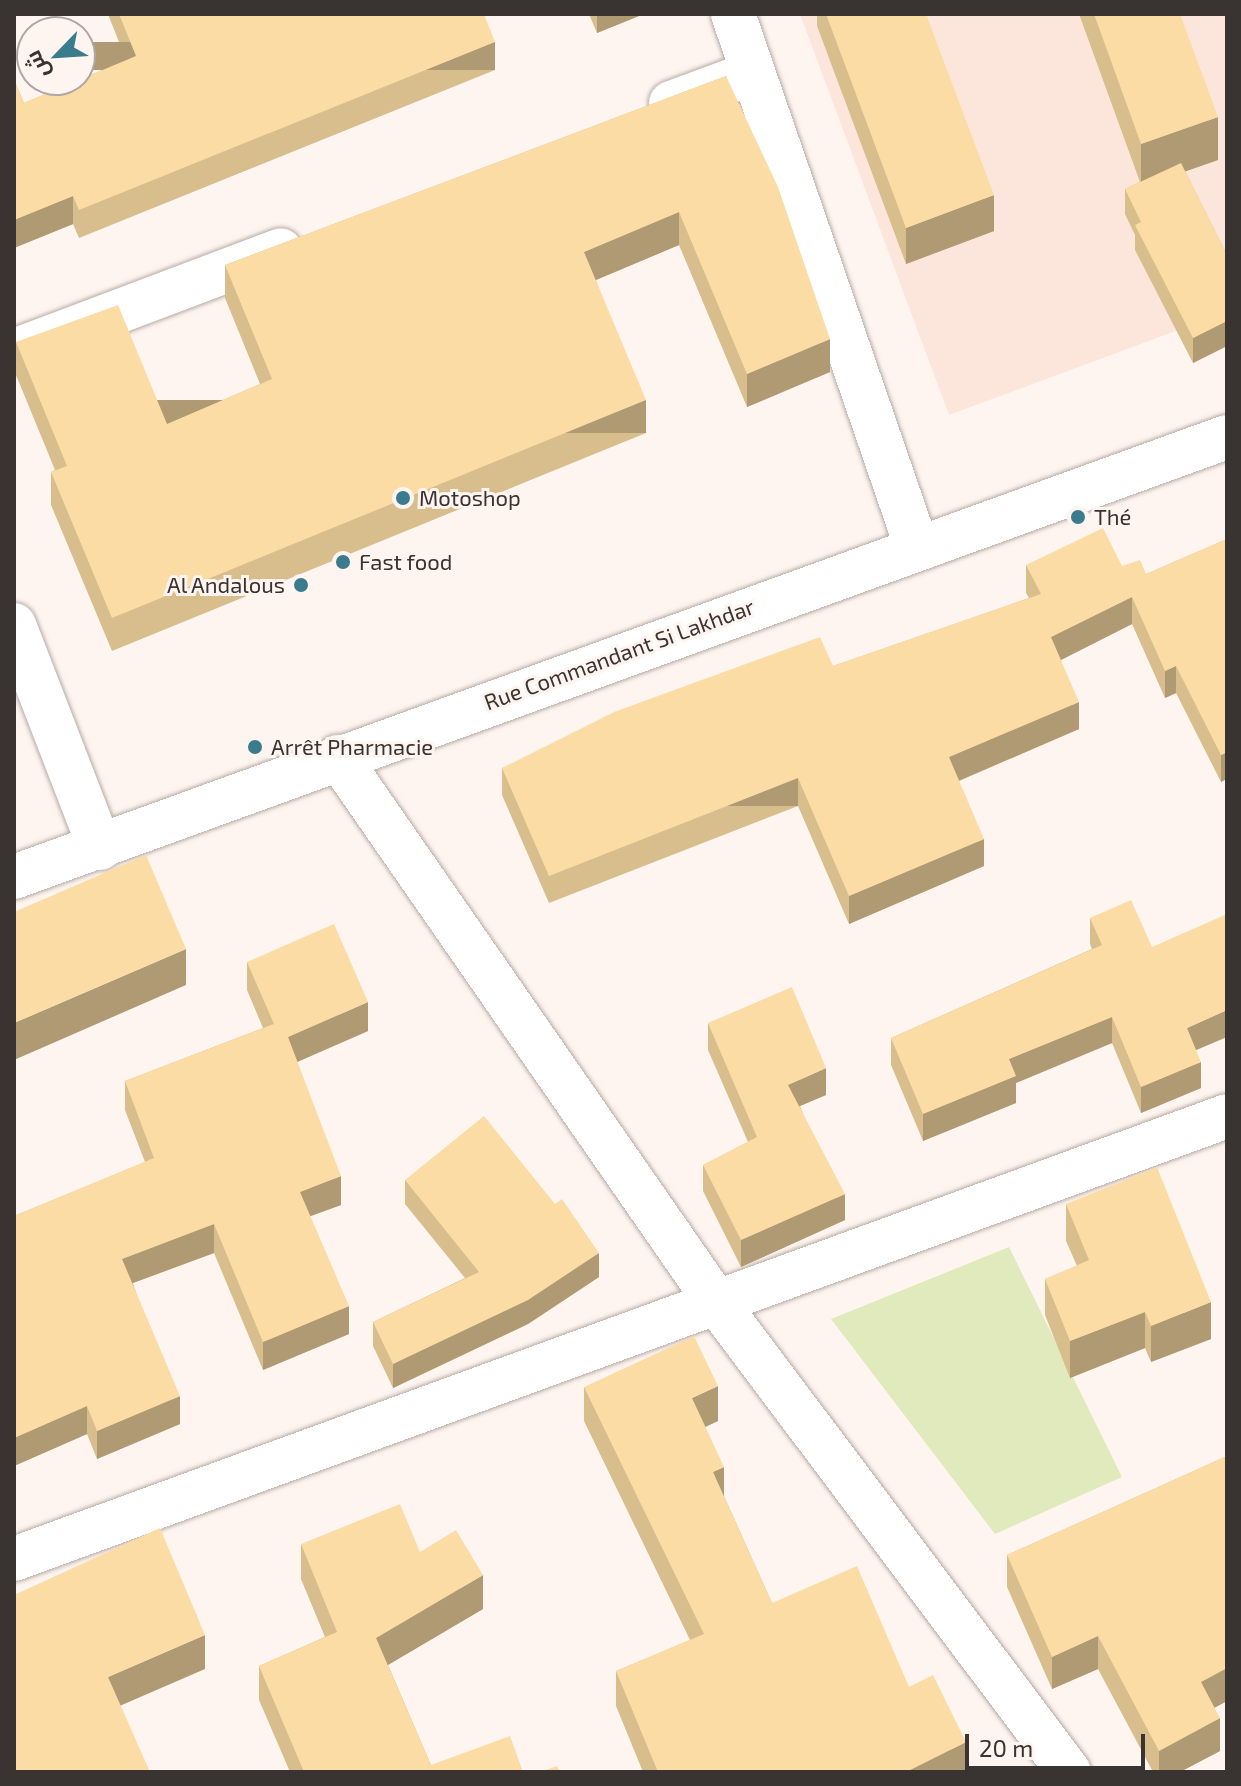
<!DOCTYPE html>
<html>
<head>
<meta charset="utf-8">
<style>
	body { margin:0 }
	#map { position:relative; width:1241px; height:1786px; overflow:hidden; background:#fef5f1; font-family:"Exo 2",Cairo,sans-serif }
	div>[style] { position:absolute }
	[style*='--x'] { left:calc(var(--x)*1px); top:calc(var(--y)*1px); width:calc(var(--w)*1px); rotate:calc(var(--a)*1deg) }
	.built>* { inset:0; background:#fce6db }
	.green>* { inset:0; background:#e1eabc }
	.roads { filter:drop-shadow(0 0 2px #b8aaa4) drop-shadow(0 0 2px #b8aaa4) }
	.minor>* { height:44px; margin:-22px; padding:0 22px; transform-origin:22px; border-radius:22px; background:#fff }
	.major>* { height:44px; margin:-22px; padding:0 22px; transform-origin:22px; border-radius:22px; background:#fff }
	.wall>* { inset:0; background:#d8bd8d }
	.shaded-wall>* { inset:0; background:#b09a73; transform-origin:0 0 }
	.building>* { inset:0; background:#fbdca4 }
	.dots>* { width:22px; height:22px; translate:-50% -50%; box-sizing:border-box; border:4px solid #fef5f1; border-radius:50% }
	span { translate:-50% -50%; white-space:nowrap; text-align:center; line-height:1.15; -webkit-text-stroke:6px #fef5f1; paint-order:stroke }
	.poi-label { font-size:22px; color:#393331 }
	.left { translate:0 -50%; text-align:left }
	.right { translate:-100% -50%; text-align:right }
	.street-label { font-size:22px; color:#393331 }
	.frame { position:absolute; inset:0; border:16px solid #393331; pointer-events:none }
	.north { position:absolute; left:16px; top:16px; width:80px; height:80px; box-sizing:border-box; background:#fef5f1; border:2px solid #afa7a4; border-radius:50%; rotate:245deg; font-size:22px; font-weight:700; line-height:32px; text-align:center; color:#393331 }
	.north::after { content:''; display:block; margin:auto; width:28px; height:36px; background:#3a7b8e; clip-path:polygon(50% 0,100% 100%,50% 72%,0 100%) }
	.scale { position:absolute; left:965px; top:1734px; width:180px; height:36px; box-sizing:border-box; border:4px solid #393331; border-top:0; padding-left:10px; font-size:24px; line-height:28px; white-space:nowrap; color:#393331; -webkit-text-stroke:6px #fef5f1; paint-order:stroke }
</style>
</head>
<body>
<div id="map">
	<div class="built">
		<div style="clip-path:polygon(800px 14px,1227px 14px,1227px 312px,949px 415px)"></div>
	</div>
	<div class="green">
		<div style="clip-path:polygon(1009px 1247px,1122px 1477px,995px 1534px,831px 1319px)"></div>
	</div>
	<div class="roads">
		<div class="minor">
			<div style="--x:733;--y:14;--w:562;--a:70.98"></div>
			<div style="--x:671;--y:103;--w:86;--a:-20.3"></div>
			<div style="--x:14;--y:351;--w:285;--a:-20.7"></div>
			<div style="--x:14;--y:625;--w:239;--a:68.9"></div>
			<div style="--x:338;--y:757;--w:668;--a:55.24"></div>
			<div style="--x:719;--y:1306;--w:583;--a:53.09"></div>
			<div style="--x:14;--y:1559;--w:1291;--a:-20.06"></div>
		</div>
		<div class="major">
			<div style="--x:14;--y:877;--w:1290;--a:-19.94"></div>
		</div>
	</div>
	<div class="wall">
		<div style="clip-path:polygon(108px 14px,484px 14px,495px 70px,79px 238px,73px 224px,14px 248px,14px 79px,24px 103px,126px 60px)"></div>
		<div style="clip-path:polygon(589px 14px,644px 14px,597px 33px)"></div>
		<div style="clip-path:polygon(817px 14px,926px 14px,994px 231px,906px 264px,817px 26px)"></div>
		<div style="clip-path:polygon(1079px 14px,1180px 14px,1218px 160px,1185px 171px,1227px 255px,1227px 346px,1193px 363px,1135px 250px,1135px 235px,1125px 214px,1125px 189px,1140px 182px)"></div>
		<div style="clip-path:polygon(726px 76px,830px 372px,747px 407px,679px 245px,596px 280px,646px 433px,112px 651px,51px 505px,51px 472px,55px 470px,16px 375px,16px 342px,167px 424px,260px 384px,225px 298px,225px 265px)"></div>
		<div style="clip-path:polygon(1227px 539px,1221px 782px,1176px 693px,1165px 698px,1132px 624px,1061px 660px,1079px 729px,959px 781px,984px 866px,849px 924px,798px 806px,549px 903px,502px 795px,502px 768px,833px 666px,1029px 598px,1026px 593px,1026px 565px,1122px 566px,1146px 574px)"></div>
		<div style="clip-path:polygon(1090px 918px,1196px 1050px,1201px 1088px,1141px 1113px,1112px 1043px,1016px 1083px,1016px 1103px,923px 1141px,891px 1065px,891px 1038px,1092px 949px,1090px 944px)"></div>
		<div style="clip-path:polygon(247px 962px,368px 1031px,297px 1062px,341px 1205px,310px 1216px,349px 1334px,263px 1370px,214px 1253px,133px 1283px,180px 1424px,97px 1459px,87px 1434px,14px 1466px,14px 1216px,145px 1162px,125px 1110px,125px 1081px,263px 1028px,247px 990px)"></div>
		<div style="clip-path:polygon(708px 1023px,826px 1095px,800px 1106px,845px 1220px,741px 1267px,703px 1191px,703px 1165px,748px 1142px,708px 1050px)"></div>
		<div style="clip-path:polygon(405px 1180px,599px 1277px,528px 1324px,393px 1388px,373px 1346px,373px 1322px,465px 1278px,405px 1204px)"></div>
		<div style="clip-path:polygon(1066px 1204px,1211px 1339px,1151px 1362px,1145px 1348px,1070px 1378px,1045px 1315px,1045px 1279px,1077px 1266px,1066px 1241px)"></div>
		<div style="clip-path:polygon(584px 1387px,718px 1421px,705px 1427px,724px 1496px,772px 1603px,909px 1687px,966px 1772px,643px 1772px,616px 1706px,616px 1671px,690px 1640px,584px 1421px)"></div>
		<div style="clip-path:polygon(1227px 1456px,1227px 1701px,1214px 1708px,1220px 1751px,1180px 1772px,1153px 1772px,1098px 1669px,1052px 1689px,1007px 1587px,1007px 1555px)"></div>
		<div style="clip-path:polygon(301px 1544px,420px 1552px,483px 1609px,388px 1665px,431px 1765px,523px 1772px,290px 1772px,259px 1700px,259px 1666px,325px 1637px,301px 1579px)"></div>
	</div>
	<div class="shaded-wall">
		<div style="clip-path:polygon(597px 14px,644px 14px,597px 33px)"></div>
		<div style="left:495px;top:42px;width:28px;height:449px;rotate:90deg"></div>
		<div style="clip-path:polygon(1218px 117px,1218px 160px,1141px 187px,1141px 144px)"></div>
		<div style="clip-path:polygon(994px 195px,994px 231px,906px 264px,906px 228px)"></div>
		<div style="clip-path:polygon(73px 196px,73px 224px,14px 248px,14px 220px)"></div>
		<div style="clip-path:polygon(679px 212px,679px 245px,584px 285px,584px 252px)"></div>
		<div style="clip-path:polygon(1227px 321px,1227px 346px,1193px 363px,1193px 338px)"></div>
		<div style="clip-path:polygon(830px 339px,830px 372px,747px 407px,747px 374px)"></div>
		<div style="left:646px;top:400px;width:33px;height:577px;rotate:90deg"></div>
		<div style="clip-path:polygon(1132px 597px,1132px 624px,1051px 665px,1051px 637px)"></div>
		<div style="clip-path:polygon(1176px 666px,1176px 693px,1165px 698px,1165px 671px)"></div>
		<div style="clip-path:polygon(1079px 702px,1079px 729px,949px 785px,949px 757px)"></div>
		<div style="clip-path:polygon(1227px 752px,1227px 779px,1221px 782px,1221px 755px)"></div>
		<div style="left:798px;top:778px;width:28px;height:268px;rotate:90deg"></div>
		<div style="clip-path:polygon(984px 839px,984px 866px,849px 924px,849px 896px)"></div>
		<div style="clip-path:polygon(186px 949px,186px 985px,14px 1060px,14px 1023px)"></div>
		<div style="clip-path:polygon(368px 1002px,368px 1031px,288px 1066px,288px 1037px)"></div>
		<div style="clip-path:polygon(1227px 1010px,1227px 1037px,1187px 1054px,1187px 1028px)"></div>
		<div style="clip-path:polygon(1112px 1017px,1112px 1043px,1016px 1083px,1016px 1103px,923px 1141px,923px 1114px,1009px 1059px)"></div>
		<div style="clip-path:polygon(1201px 1062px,1201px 1088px,1141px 1113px,1141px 1087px)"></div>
		<div style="clip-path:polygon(826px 1068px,826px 1095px,788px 1111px,788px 1085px)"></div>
		<div style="clip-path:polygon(341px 1176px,341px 1205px,300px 1220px,300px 1192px)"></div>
		<div style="clip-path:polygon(845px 1194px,845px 1220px,741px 1267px,741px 1240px)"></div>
		<div style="clip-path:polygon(214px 1224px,214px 1253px,122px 1287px,122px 1259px)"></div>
		<div style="clip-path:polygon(599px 1253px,599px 1277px,528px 1324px,393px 1388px,393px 1364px)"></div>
		<div style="clip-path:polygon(1211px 1302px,1211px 1339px,1151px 1362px,1151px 1326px)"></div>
		<div style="clip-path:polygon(349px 1306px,349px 1334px,263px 1370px,263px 1342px)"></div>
		<div style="clip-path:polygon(1145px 1312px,1145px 1348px,1070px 1378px,1070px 1341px)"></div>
		<div style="clip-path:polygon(718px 1386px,718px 1421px,692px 1433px,692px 1398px)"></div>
		<div style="clip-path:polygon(180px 1396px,180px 1424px,97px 1459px,97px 1431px)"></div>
		<div style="clip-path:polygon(87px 1406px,87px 1434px,14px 1466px,14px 1438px)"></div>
		<div style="clip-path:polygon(724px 1467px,724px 1501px,713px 1472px)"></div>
		<div style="clip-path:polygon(483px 1575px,483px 1609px,376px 1672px,376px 1638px)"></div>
		<div style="clip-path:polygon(205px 1635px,205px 1669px,108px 1711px,108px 1677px)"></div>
		<div style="clip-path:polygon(1098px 1636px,1098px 1669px,1052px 1689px,1052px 1657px)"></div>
		<div style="clip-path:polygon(1227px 1668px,1227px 1701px,1201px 1715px,1201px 1682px)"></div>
		<div style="clip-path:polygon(1220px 1718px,1220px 1751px,1180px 1772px,1159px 1772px,1159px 1751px)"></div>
		<div style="clip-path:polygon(966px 1742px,966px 1772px,906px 1772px)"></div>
	</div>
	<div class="building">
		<div style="clip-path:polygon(119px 14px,484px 14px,495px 42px,79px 210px,73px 196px,14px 220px,14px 79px,24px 103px,136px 56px)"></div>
		<div style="clip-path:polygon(826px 14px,926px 14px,994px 195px,906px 228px)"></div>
		<div style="clip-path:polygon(1094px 14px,1180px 14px,1218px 117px,1141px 144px)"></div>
		<div style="clip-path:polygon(726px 76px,778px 187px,830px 339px,747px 374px,679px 212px,584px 252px,646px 400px,112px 618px,51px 472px,67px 466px,16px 342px,118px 305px,167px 424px,272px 379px,225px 265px)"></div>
		<div style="clip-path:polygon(1181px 163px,1227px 255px,1227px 321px,1193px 338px,1135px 225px,1141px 222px,1125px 189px)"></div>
		<div style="clip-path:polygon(1103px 528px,1122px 566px,1140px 560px,1146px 574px,1227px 539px,1227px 752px,1221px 755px,1176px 666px,1165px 671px,1132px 597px,1051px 637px,1079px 702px,949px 757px,984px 839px,849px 896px,798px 778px,549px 876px,502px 768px,614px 712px,820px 637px,833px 666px,1041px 594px,1026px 565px)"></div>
		<div style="clip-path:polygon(146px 855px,186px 949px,14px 1023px,14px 912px)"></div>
		<div style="clip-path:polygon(1131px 900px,1152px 947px,1227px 914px,1227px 1010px,1187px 1028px,1201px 1062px,1141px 1087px,1112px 1017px,1009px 1059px,1016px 1076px,923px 1114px,891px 1038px,1102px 945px,1090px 918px)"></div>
		<div style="clip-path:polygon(334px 924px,368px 1002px,288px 1037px,341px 1176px,300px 1192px,349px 1306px,263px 1342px,214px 1224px,122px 1259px,180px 1396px,97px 1431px,87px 1406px,14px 1438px,14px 1216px,154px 1158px,125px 1081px,274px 1024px,247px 962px)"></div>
		<div style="clip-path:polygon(792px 987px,826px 1068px,788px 1085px,845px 1194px,741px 1240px,703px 1165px,757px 1137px,708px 1023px)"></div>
		<div style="clip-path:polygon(484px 1116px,555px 1204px,562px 1199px,599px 1253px,528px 1300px,393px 1364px,373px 1322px,479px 1272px,405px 1180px)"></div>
		<div style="clip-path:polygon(1157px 1167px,1211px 1302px,1151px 1326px,1145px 1312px,1070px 1341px,1045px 1279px,1089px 1260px,1066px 1204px)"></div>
		<div style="clip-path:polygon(694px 1336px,718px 1386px,692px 1398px,724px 1467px,713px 1472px,772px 1603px,857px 1566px,909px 1687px,933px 1675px,966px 1742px,906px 1772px,658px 1772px,616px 1671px,704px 1634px,584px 1387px)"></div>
		<div style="clip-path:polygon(1227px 1456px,1227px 1668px,1201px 1682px,1220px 1718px,1159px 1751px,1098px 1636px,1052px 1657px,1007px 1555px)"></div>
		<div style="clip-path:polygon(400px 1504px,420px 1552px,456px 1530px,483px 1575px,376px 1638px,431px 1765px,510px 1736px,523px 1772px,304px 1772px,259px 1666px,337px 1632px,301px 1544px)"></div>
		<div style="clip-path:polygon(160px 1528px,205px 1635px,108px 1677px,150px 1772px,14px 1772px,14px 1595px)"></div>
		<div style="clip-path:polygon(557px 1766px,560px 1772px,540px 1772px)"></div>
	</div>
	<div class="dots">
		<div style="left:403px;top:498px;background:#3a7b8e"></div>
		<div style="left:1078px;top:517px;background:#3a7b8e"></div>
		<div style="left:343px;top:562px;background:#3a7b8e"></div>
		<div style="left:301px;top:585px;background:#3a7b8e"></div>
		<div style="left:255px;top:747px;background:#3a7b8e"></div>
	</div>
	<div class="poi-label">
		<span class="left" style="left:419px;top:498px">Motoshop</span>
		<span class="left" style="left:1094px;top:517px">Thé</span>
		<span class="left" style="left:359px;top:562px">Fast food</span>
		<span class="right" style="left:285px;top:585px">Al Andalous</span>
		<span class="left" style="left:271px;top:747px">Arrêt Pharmacie</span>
	</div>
	<div class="street-label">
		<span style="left:619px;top:654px;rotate:-20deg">Rue Commandant Si Lakhdar</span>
	</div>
	<div class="frame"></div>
	<div class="north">ش</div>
	<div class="scale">20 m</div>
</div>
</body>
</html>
